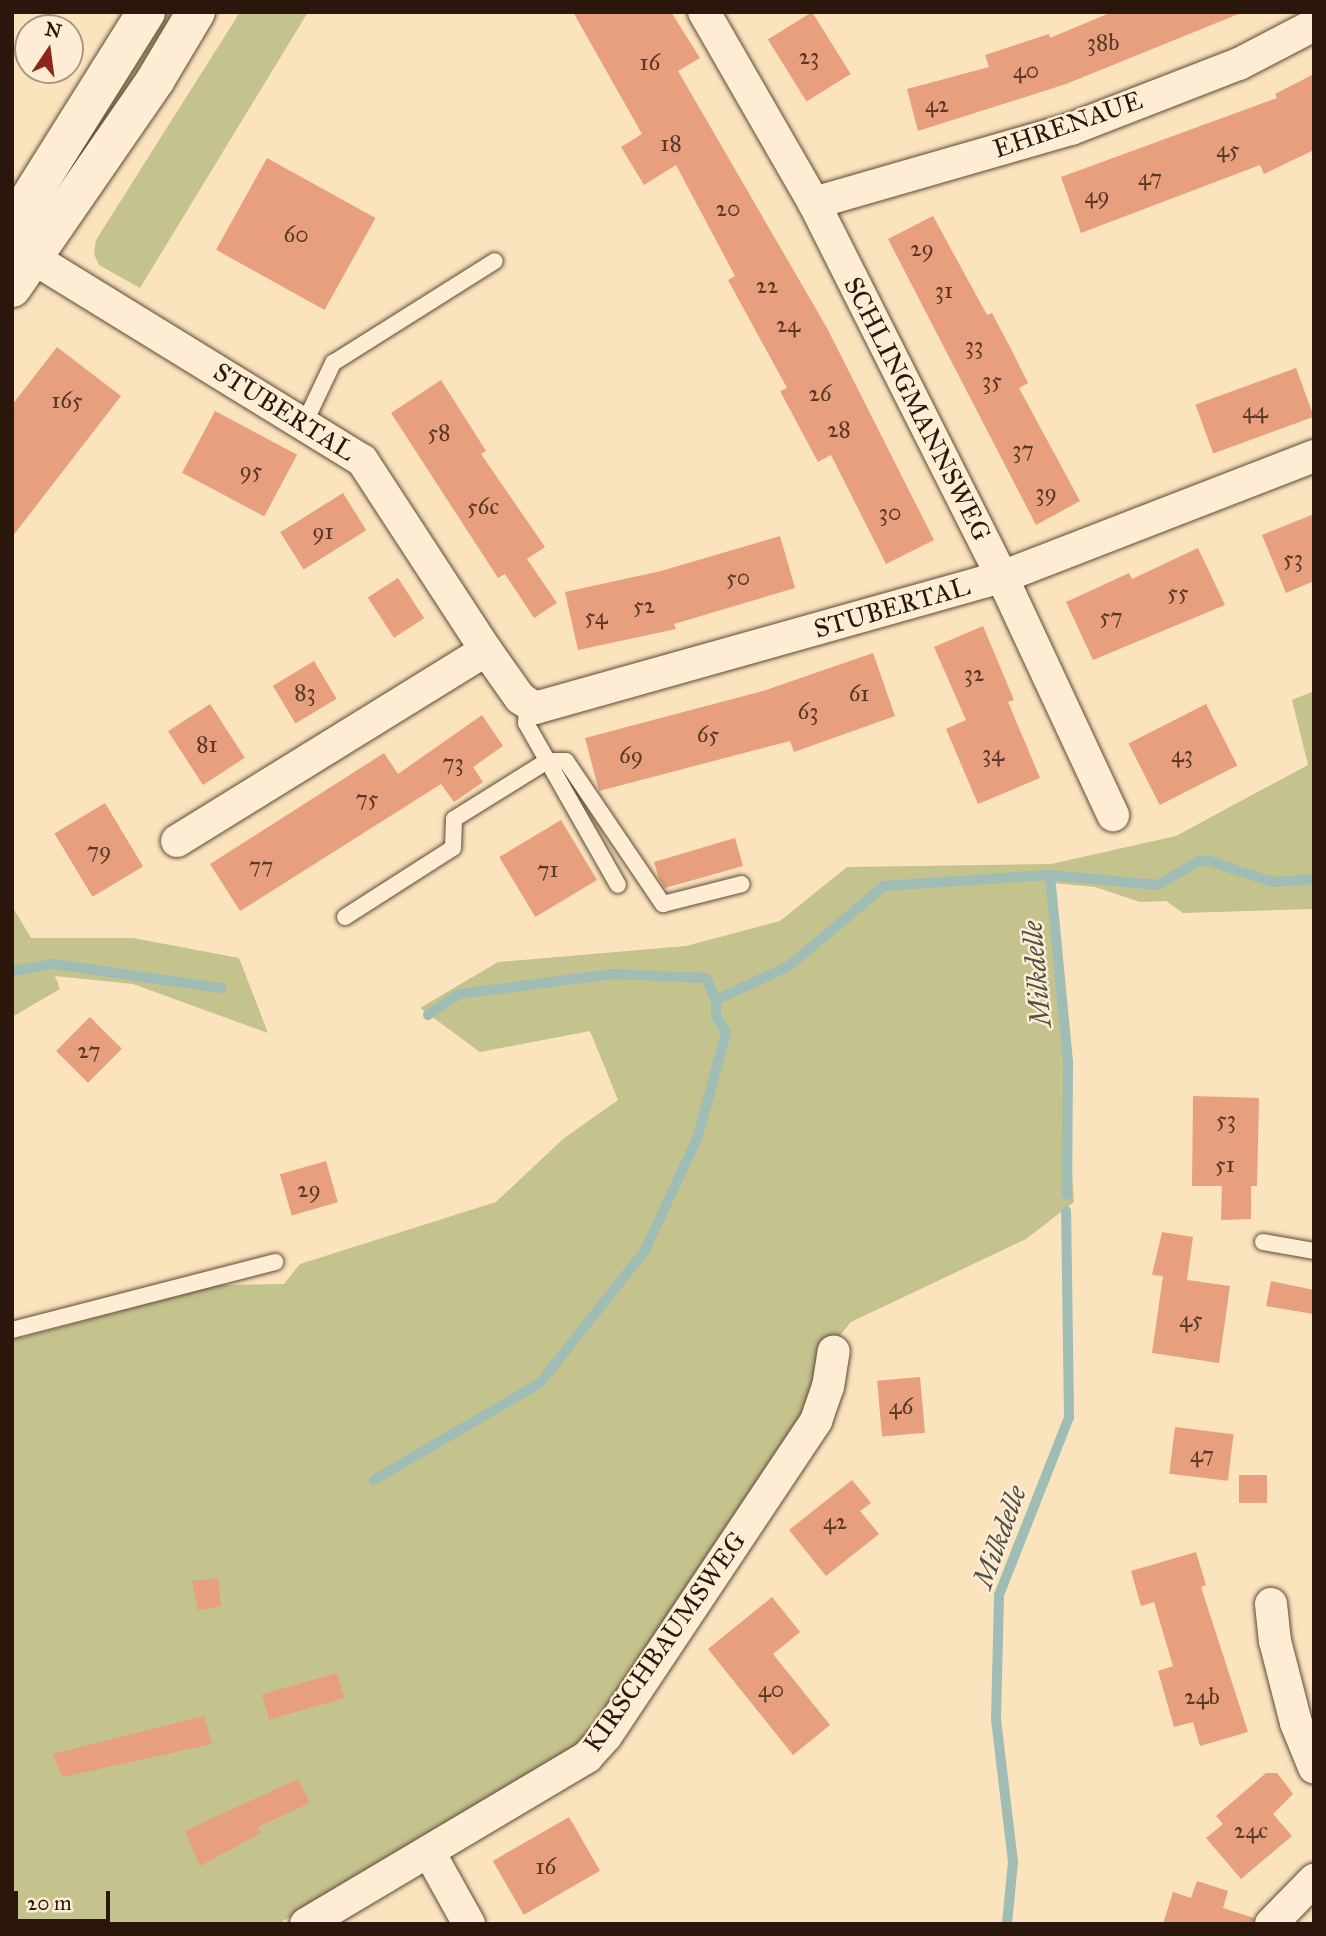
<!DOCTYPE html>
<html>
<head>
<meta charset="utf-8">
<style>
	body { margin:0 }
	#map { position:relative; width:1326px; height:1936px; overflow:hidden; background:#fbe3bd; font-family:"IM FELL Great Primer",serif }
	div>[style] { position:absolute }
	[style*='--x'] { left:calc(var(--x)*1px); top:calc(var(--y)*1px); width:calc(var(--w)*1px); rotate:calc(var(--a)*1deg) }
	.green>* { inset:0; background:#c4c28d }
	.stream>* { height:10px; margin:-5px; padding:0 5px; transform-origin:5px; border-radius:5px; background:#9fbdb5 }
	.building>* { inset:0; background:#e79f7e; transform-origin:0 0 }
	.roads { filter:drop-shadow(0 0 2px #5f4938) drop-shadow(0 0 2px #5f4938) }
	.service>* { height:16px; margin:-8px; padding:0 8px; transform-origin:8px; border-radius:8px; background:#fcedd4 }
	.minor>* { height:32px; margin:-16px; padding:0 16px; transform-origin:16px; border-radius:16px; background:#fcedd4 }
	.secondary>* { height:38px; margin:-19px; padding:0 19px; transform-origin:19px; border-radius:19px; background:#fcedd4 }
	span { translate:-50% -50%; white-space:nowrap; text-align:center; line-height:1.15; -webkit-text-stroke:5px #fcedd4; paint-order:stroke }
	.number-label { font-size:23px; color:#5a3828 }
	.number-label span { -webkit-text-stroke-width:0 }
	.street-label { font-size:26px; color:#2b160c }
	.water-label { font-size:28px; color:#545047; font-style:italic }
	.frame { position:absolute; inset:0; border:14px solid #2b160c; pointer-events:none }
	.north { position:absolute; left:14px; top:14px; width:70px; height:70px; box-sizing:border-box; background:#fcedd4; border:2px solid #a89784; border-radius:50%; rotate:13deg; font-size:19px; font-weight:700; line-height:28px; text-align:center; color:#2b160c }
	.north::after { content:''; display:block; margin:auto; width:24px; height:32px; background:#8f2418; clip-path:polygon(50% 0,100% 100%,50% 72%,0 100%) }
	.scale { position:absolute; left:14px; top:1891px; width:96px; height:32px; box-sizing:border-box; border:4px solid #2b160c; border-top:0; padding-left:9px; font-size:21px; line-height:24px; white-space:nowrap; color:#2b160c; -webkit-text-stroke:5px #fcedd4; paint-order:stroke }
</style>
</head>
<body>
<div id="map">
	<div class="green">
		<div style="clip-path:polygon(161px 12px,182px 12px,97px 140px,111px 93px)"></div>
		<div style="clip-path:polygon(240px 12px,308px 12px,140px 288px,99px 265px,94px 254px,96px 240px)"></div>
		<div style="clip-path:polygon(1314px 691px,1314px 909px,1183px 913px,1166px 901px,1140px 902px,1095px 887px,1053px 883px,1074px 1202px,1026px 1239px,851px 1322px,841px 1334px,813px 1408px,605px 1719px,574px 1755px,278px 1924px,12px 1924px,12px 1340px,218px 1285px,284px 1284px,300px 1264px,496px 1202px,563px 1139px,618px 1100px,590px 1031px,480px 1052px,420px 1008px,498px 962px,686px 946px,780px 921px,847px 867px,1051px 864px,1176px 836px,1308px 765px,1292px 700px)"></div>
		<div style="clip-path:polygon(12px 906px,31px 938px,133px 938px,239px 958px,268px 1033px,133px 984px,55px 976px,60px 989px,12px 1017px)"></div>
	</div>
	<div class="stream">
		<div style="--x:1050;--y:875;--w:189;--a:84.5"></div>
		<div style="--x:1068;--y:1063;--w:132;--a:90.4"></div>
		<div style="--x:12;--y:971;--w:43;--a:-9.5"></div>
		<div style="--x:54;--y:964;--w:169;--a:8.2"></div>
		<div style="--x:428;--y:1015;--w:37;--a:-34"></div>
		<div style="--x:459;--y:994;--w:155;--a:-7.4"></div>
		<div style="--x:613;--y:974;--w:93;--a:2.5"></div>
		<div style="--x:706;--y:978;--w:24;--a:66"></div>
		<div style="--x:716;--y:1000;--w:81;--a:-25"></div>
		<div style="--x:789;--y:966;--w:124;--a:-40.1"></div>
		<div style="--x:884;--y:886;--w:166;--a:-3.8"></div>
		<div style="--x:1050;--y:875;--w:108;--a:5.3"></div>
		<div style="--x:1158;--y:885;--w:48;--a:-30.3"></div>
		<div style="--x:1199;--y:861;--w:10;--a:0"></div>
		<div style="--x:1209;--y:861;--w:67;--a:18.2"></div>
		<div style="--x:1273;--y:882;--w:41;--a:-4.2"></div>
		<div style="--x:374;--y:1480;--w:192;--a:-30.3"></div>
		<div style="--x:540;--y:1383;--w:167;--a:-51.6"></div>
		<div style="--x:644;--y:1252;--w:125;--a:-64.9"></div>
		<div style="--x:697;--y:1139;--w:110;--a:-74.7"></div>
		<div style="--x:726;--y:1033;--w:20;--a:-120"></div>
		<div style="--x:716;--y:1016;--w:16;--a:-90"></div>
		<div style="--x:1007;--y:1924;--w:62;--a:-84.5"></div>
		<div style="--x:1013;--y:1862;--w:144;--a:-96.8"></div>
		<div style="--x:996;--y:1719;--w:124;--a:-88.6"></div>
		<div style="--x:999;--y:1595;--w:191;--a:-68.5"></div>
		<div style="--x:1069;--y:1417;--w:206;--a:-90.8"></div>
	</div>
	<div class="building">
		<div style="clip-path:polygon(573px 12px,671px 12px,700px 58px,678px 71px,827px 328px,934px 540px,886px 564px,831px 455px,818px 462px,780px 391px,787px 388px,728px 280px,735px 276px,676px 165px,644px 185px,621px 147px,642px 134px)"></div>
		<div style="left:812px;top:12px;width:73px;height:52px;rotate:58deg"></div>
		<div style="clip-path:polygon(1112px 12px,1241px 13px,1066px 84px,918px 131px,907px 89px,989px 67px,985px 55px,1049px 34px,1050px 38px)"></div>
		<div style="clip-path:polygon(1314px 74px,1314px 150px,1264px 174px,1260px 165px,1081px 233px,1061px 177px,1277px 98px,1275px 94px)"></div>
		<div style="left:267px;top:158px;width:124px;height:105px;rotate:29deg"></div>
		<div style="clip-path:polygon(933px 216px,987px 315px,992px 313px,1011px 349px,1028px 383px,1019px 388px,1080px 501px,1036px 525px,888px 239px)"></div>
		<div style="clip-path:polygon(57px 347px,121px 396px,12px 537px,12px 405px)"></div>
		<div style="left:1296px;top:368px;width:52px;height:107px;rotate:70deg"></div>
		<div style="clip-path:polygon(441px 380px,486px 451px,481px 454px,545px 547px,527px 559px,557px 603px,534px 618px,505px 574px,498px 578px,391px 413px)"></div>
		<div style="left:215px;top:411px;width:93px;height:70px;rotate:28deg"></div>
		<div style="left:343px;top:493px;width:44px;height:74px;rotate:58deg"></div>
		<div style="clip-path:polygon(1314px 514px,1314px 581px,1286px 593px,1262px 535px)"></div>
		<div style="clip-path:polygon(780px 536px,795px 588px,674px 624px,676px 629px,578px 650px,565px 592px,661px 571px)"></div>
		<div style="clip-path:polygon(1198px 548px,1225px 605px,1093px 660px,1066px 602px,1129px 573px,1132px 579px)"></div>
		<div style="left:398px;top:578px;width:48px;height:36px;rotate:57deg"></div>
		<div style="clip-path:polygon(983px 626px,1014px 700px,1008px 702px,1040px 778px,978px 804px,946px 729px,966px 720px,934px 647px)"></div>
		<div style="clip-path:polygon(873px 653px,895px 716px,794px 752px,790px 741px,599px 791px,585px 738px,763px 691px)"></div>
		<div style="left:314px;top:661px;width:44px;height:48px;rotate:59deg"></div>
		<div style="left:210px;top:704px;width:64px;height:50px;rotate:57deg"></div>
		<div style="left:1206px;top:704px;width:69px;height:87px;rotate:63deg"></div>
		<div style="clip-path:polygon(482px 715px,503px 746px,473px 767px,483px 782px,454px 802px,441px 784px,240px 911px,210px 864px,384px 753px,398px 774px)"></div>
		<div style="left:105px;top:803px;width:74px;height:59px;rotate:59deg"></div>
		<div style="left:561px;top:820px;width:70px;height:72px;rotate:59deg"></div>
		<div style="clip-path:polygon(735px 838px,743px 866px,665px 888px,659px 879px,654px 862px)"></div>
		<div style="left:90px;top:1017px;width:45px;height:48px;rotate:45deg"></div>
		<div style="clip-path:polygon(1193px 1096px,1259px 1098px,1257px 1186px,1251px 1186px,1251px 1219px,1221px 1220px,1222px 1186px,1192px 1186px)"></div>
		<div style="left:326px;top:1161px;width:43px;height:48px;rotate:74deg"></div>
		<div style="clip-path:polygon(1162px 1232px,1193px 1237px,1187px 1280px,1230px 1286px,1219px 1363px,1152px 1353px,1163px 1276px,1152px 1275px)"></div>
		<div style="clip-path:polygon(1271px 1281px,1314px 1290px,1314px 1314px,1266px 1306px)"></div>
		<div style="left:920px;top:1377px;width:56px;height:43px;rotate:85deg"></div>
		<div style="left:1175px;top:1427px;width:59px;height:47px;rotate:7deg"></div>
		<div style="left:1239px;top:1475px;width:28px;height:28px"></div>
		<div style="clip-path:polygon(852px 1480px,871px 1503px,860px 1511px,879px 1534px,826px 1576px,789px 1530px)"></div>
		<div style="clip-path:polygon(1196px 1552px,1206px 1585px,1201px 1587px,1248px 1732px,1200px 1746px,1193px 1722px,1174px 1727px,1158px 1671px,1173px 1666px,1154px 1602px,1141px 1606px,1131px 1571px)"></div>
		<div style="clip-path:polygon(218px 1578px,221px 1606px,198px 1610px,192px 1581px)"></div>
		<div style="clip-path:polygon(772px 1597px,800px 1632px,773px 1654px,830px 1725px,793px 1755px,708px 1649px)"></div>
		<div style="left:337px;top:1673px;width:26px;height:78px;rotate:74deg"></div>
		<div style="clip-path:polygon(204px 1716px,212px 1744px,62px 1777px,53px 1754px)"></div>
		<div style="clip-path:polygon(1266px 1773px,1277px 1773px,1293px 1794px,1273px 1814px,1292px 1836px,1241px 1879px,1206px 1838px,1223px 1824px,1216px 1816px)"></div>
		<div style="clip-path:polygon(298px 1779px,310px 1803px,258px 1827px,261px 1833px,200px 1866px,185px 1831px)"></div>
		<div style="left:569px;top:1817px;width:62px;height:88px;rotate:60deg"></div>
		<div style="clip-path:polygon(1197px 1881px,1228px 1891px,1223px 1908px,1254px 1918px,1253px 1924px,1163px 1924px,1173px 1892px,1191px 1898px)"></div>
	</div>
	<div class="roads">
		<div class="service">
			<div style="--x:304;--y:424;--w:68;--a:-64.6"></div>
			<div style="--x:333;--y:363;--w:191;--a:-32.2"></div>
			<div style="--x:528;--y:703;--w:20;--a:96"></div>
			<div style="--x:526;--y:723;--w:186;--a:60.4"></div>
			<div style="--x:345;--y:917;--w:128;--a:-32.6"></div>
			<div style="--x:453;--y:848;--w:29;--a:-88"></div>
			<div style="--x:454;--y:819;--w:110;--a:-31.9"></div>
			<div style="--x:547;--y:761;--w:19;--a:0"></div>
			<div style="--x:566;--y:761;--w:173;--a:55.9"></div>
			<div style="--x:663;--y:904;--w:81;--a:-14.2"></div>
			<div style="--x:1263;--y:1242;--w:52;--a:10"></div>
			<div style="--x:12;--y:1330;--w:272;--a:-14.5"></div>
		</div>
		<div class="minor">
			<div style="--x:704;--y:12;--w:220;--a:60.1"></div>
			<div style="--x:814;--y:203;--w:419;--a:63.3"></div>
			<div style="--x:1002;--y:577;--w:263;--a:65"></div>
			<div style="--x:814;--y:203;--w:267;--a:-16.1"></div>
			<div style="--x:1071;--y:129;--w:180;--a:-21.2"></div>
			<div style="--x:1239;--y:64;--w:85;--a:-27.5"></div>
			<div style="--x:12;--y:245;--w:411;--a:31.6"></div>
			<div style="--x:362;--y:460;--w:227;--a:56.9"></div>
			<div style="--x:486;--y:650;--w:59;--a:54.7"></div>
			<div style="--x:520;--y:698;--w:18;--a:34"></div>
			<div style="--x:535;--y:708;--w:485;--a:-15.7"></div>
			<div style="--x:1002;--y:577;--w:335;--a:-21.2"></div>
			<div style="--x:177;--y:841;--w:363;--a:-31.7"></div>
			<div style="--x:1271;--y:1604;--w:37;--a:84"></div>
			<div style="--x:1275;--y:1641;--w:85;--a:75.6"></div>
			<div style="--x:1296;--y:1723;--w:48;--a:67.8"></div>
			<div style="--x:429;--y:1852;--w:82;--a:60.9"></div>
			<div style="--x:306;--y:1924;--w:327;--a:-30.7"></div>
			<div style="--x:587;--y:1757;--w:28;--a:-48"></div>
			<div style="--x:606;--y:1736;--w:379;--a:-56.3"></div>
			<div style="--x:816;--y:1421;--w:36;--a:-71"></div>
			<div style="--x:828;--y:1387;--w:36;--a:-81"></div>
			<div style="--x:1271;--y:1924;--w:62;--a:-45.7"></div>
		</div>
		<div class="secondary">
			<div style="--x:12;--y:226;--w:252;--a:-57.9"></div>
			<div style="--x:12;--y:288;--w:254;--a:-55.4"></div>
			<div style="--x:156;--y:79;--w:78;--a:-59.2"></div>
		</div>
	</div>
	<div class="number-label">
		<span style="left:1103px;top:42px">38b</span>
		<span style="left:809px;top:56px">23</span>
		<span style="left:650px;top:62px">16</span>
		<span style="left:1026px;top:70px">40</span>
		<span style="left:937px;top:104px">42</span>
		<span style="left:671px;top:143px">18</span>
		<span style="left:1228px;top:149px">45</span>
		<span style="left:1150px;top:177px">47</span>
		<span style="left:1097px;top:195px">49</span>
		<span style="left:728px;top:208px">20</span>
		<span style="left:296px;top:234px">60</span>
		<span style="left:922px;top:248px">29</span>
		<span style="left:767px;top:285px">22</span>
		<span style="left:944px;top:290px">31</span>
		<span style="left:788px;top:324px">24</span>
		<span style="left:974px;top:345px">33</span>
		<span style="left:992px;top:380px">35</span>
		<span style="left:820px;top:393px">26</span>
		<span style="left:67px;top:400px">165</span>
		<span style="left:1255px;top:410px">44</span>
		<span style="left:839px;top:429px">28</span>
		<span style="left:439px;top:432px">58</span>
		<span style="left:1023px;top:449px">37</span>
		<span style="left:251px;top:470px">95</span>
		<span style="left:1046px;top:492px">39</span>
		<span style="left:483px;top:506px">56c</span>
		<span style="left:890px;top:512px">30</span>
		<span style="left:323px;top:531px">91</span>
		<span style="left:1293px;top:558px">53</span>
		<span style="left:738px;top:577px">50</span>
		<span style="left:1178px;top:592px">55</span>
		<span style="left:644px;top:605px">52</span>
		<span style="left:596px;top:616px">54</span>
		<span style="left:1111px;top:616px">57</span>
		<span style="left:974px;top:673px">32</span>
		<span style="left:305px;top:692px">83</span>
		<span style="left:859px;top:693px">61</span>
		<span style="left:808px;top:711px">63</span>
		<span style="left:708px;top:734px">65</span>
		<span style="left:207px;top:744px">81</span>
		<span style="left:993px;top:753px">34</span>
		<span style="left:1182px;top:754px">43</span>
		<span style="left:631px;top:755px">69</span>
		<span style="left:453px;top:762px">73</span>
		<span style="left:367px;top:798px">75</span>
		<span style="left:99px;top:850px">79</span>
		<span style="left:261px;top:865px">77</span>
		<span style="left:548px;top:869px">71</span>
		<span style="left:89px;top:1050px">27</span>
		<span style="left:1226px;top:1119px">53</span>
		<span style="left:1225px;top:1164px">51</span>
		<span style="left:309px;top:1189px">29</span>
		<span style="left:1191px;top:1319px">45</span>
		<span style="left:901px;top:1406px">46</span>
		<span style="left:1202px;top:1454px">47</span>
		<span style="left:835px;top:1521px">42</span>
		<span style="left:771px;top:1689px">40</span>
		<span style="left:1202px;top:1696px">24b</span>
		<span style="left:1251px;top:1830px">24c</span>
		<span style="left:546px;top:1866px">16</span>
	</div>
	<div class="street-label">
		<span style="left:1068px;top:125px;rotate:-19deg">EHRENAUE</span>
		<span style="left:917px;top:409px;rotate:63deg">SCHLINGMANNSWEG</span>
		<span style="left:284px;top:412px;rotate:32deg">STUBERTAL</span>
		<span style="left:892px;top:608px;rotate:-16deg">STUBERTAL</span>
		<span style="left:665px;top:1642px;rotate:-55deg">KIRSCHBAUMSWEG</span>
	</div>
	<div class="water-label">
		<span style="left:1037px;top:974px;rotate:-95deg">Milkdelle</span>
		<span style="left:1000px;top:1537px;rotate:-70deg">Milkdelle</span>
	</div>
	<div class="frame"></div>
	<div class="north">N</div>
	<div class="scale">20 m</div>
</div>
</body>
</html>
